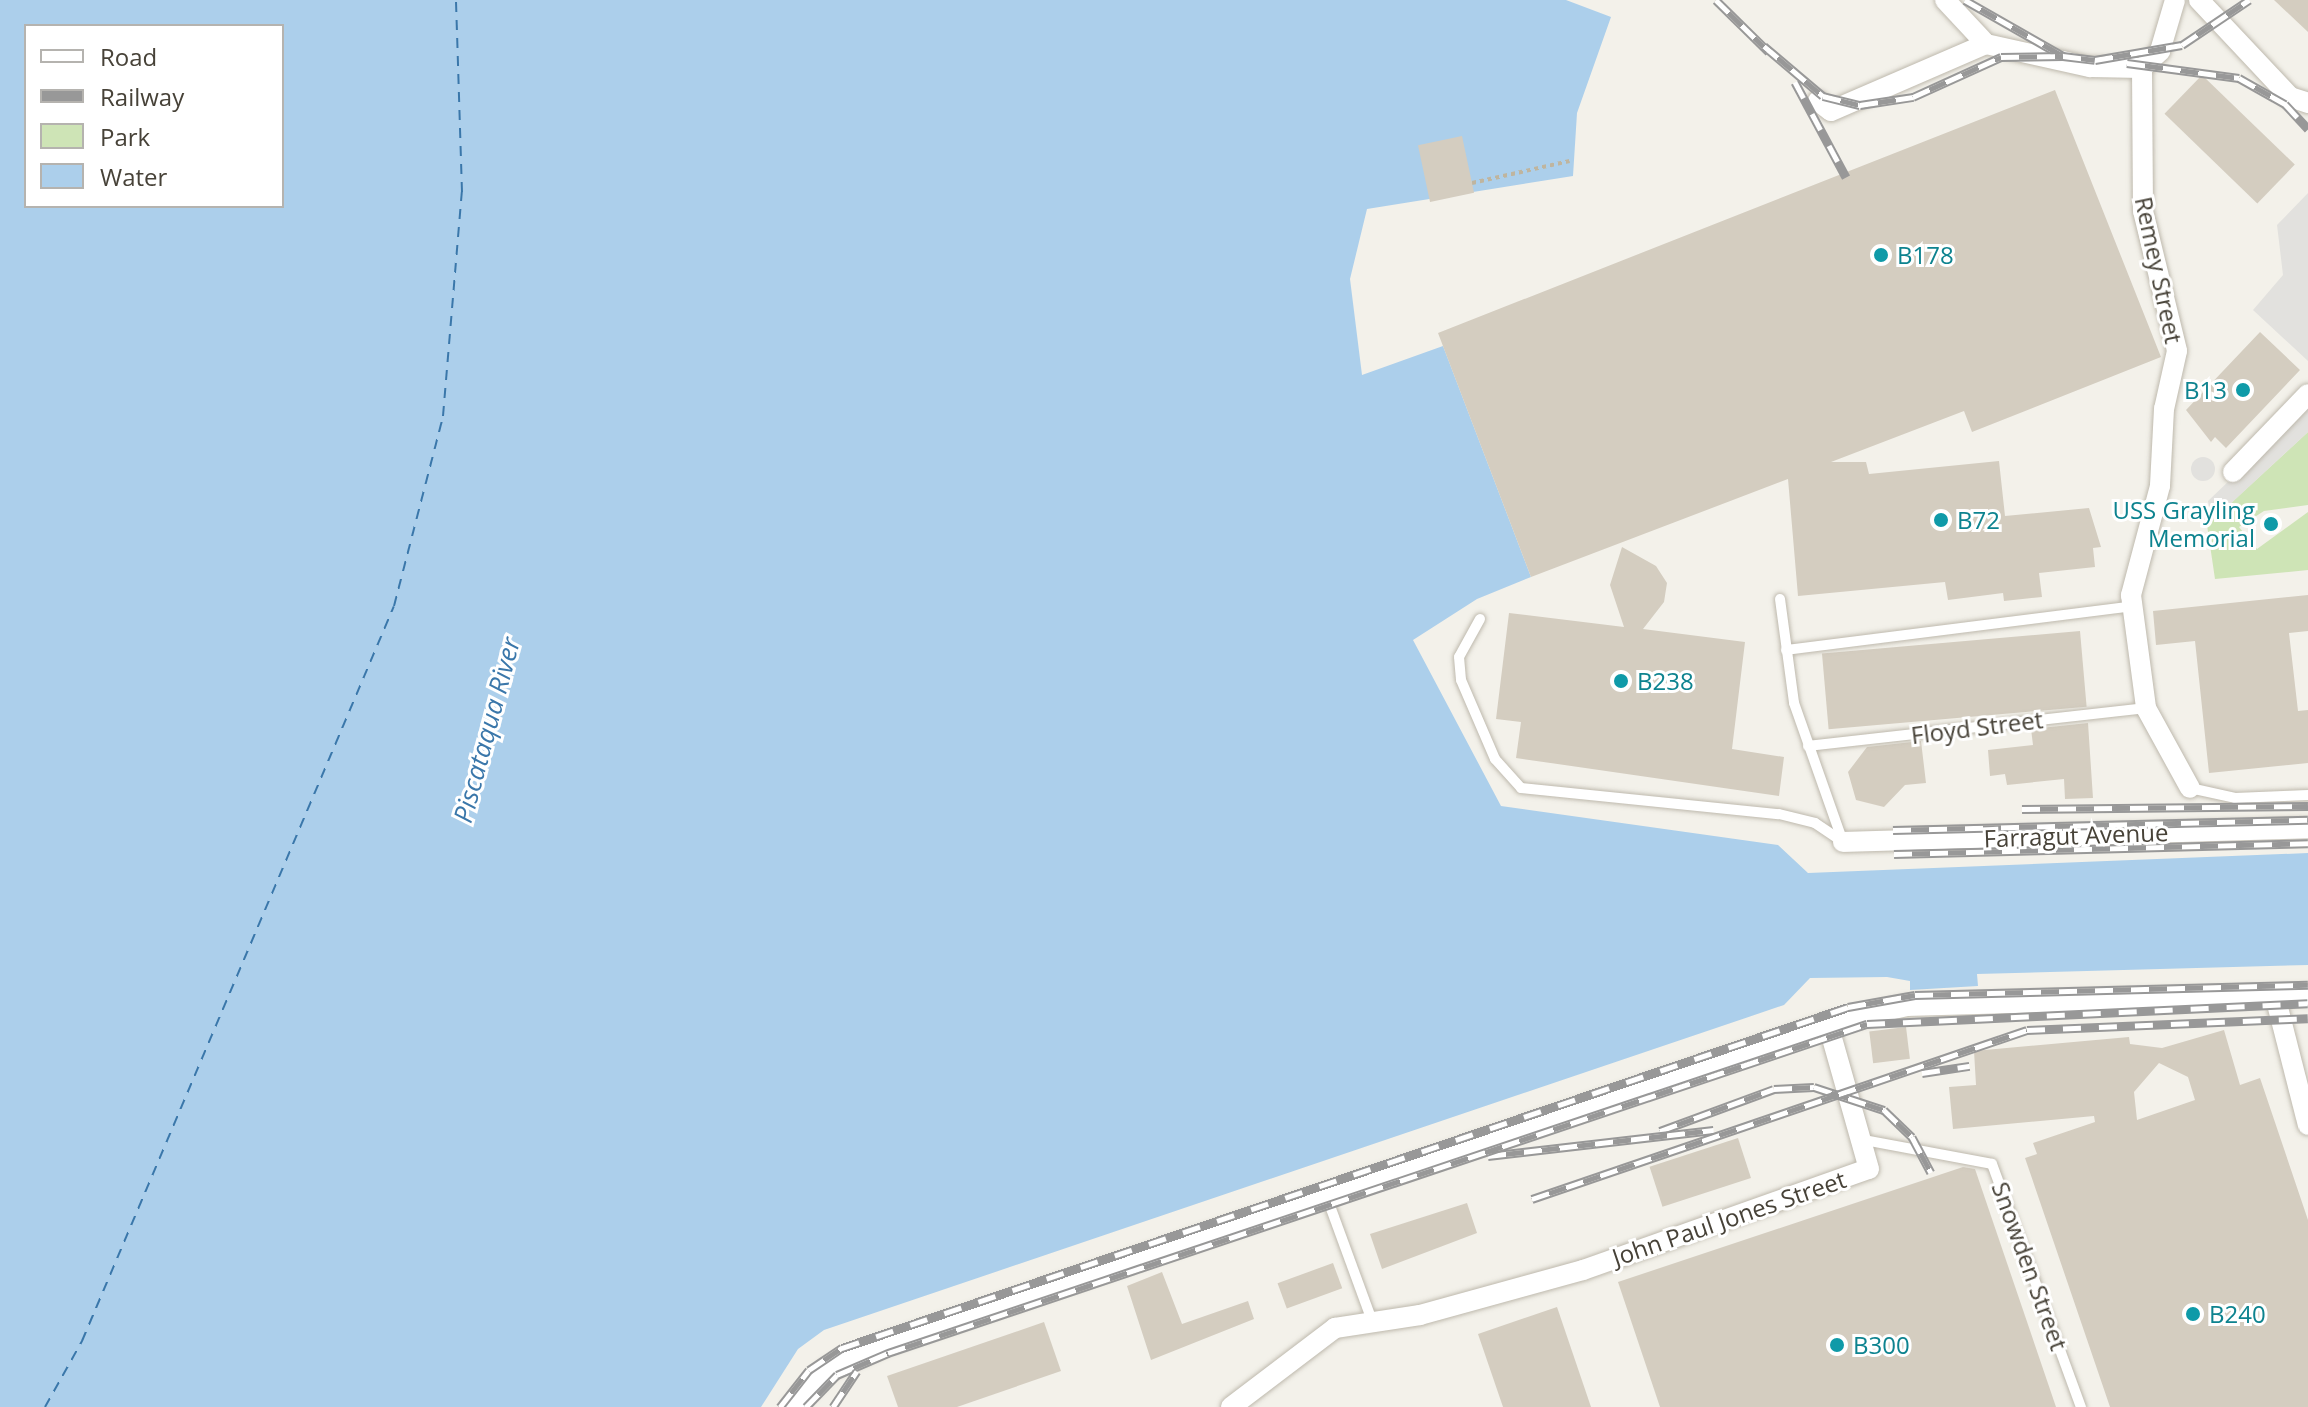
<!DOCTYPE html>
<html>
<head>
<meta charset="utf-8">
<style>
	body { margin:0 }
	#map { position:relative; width:2308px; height:1407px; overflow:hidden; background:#f3f1ea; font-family:"Open Sans",sans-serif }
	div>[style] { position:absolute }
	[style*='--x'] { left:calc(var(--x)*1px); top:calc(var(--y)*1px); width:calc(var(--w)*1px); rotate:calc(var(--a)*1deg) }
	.green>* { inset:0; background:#cee4b6 }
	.parking>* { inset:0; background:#e2e1de }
	.round { border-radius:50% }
	.water>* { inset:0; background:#accfeb }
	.ferry>* { height:2px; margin-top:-1px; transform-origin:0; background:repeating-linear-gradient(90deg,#3a77aa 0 10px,transparent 0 18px) }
	.building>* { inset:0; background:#d4cdc0; transform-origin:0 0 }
	.path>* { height:4px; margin-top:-2px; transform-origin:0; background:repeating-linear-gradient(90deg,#bfb59f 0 4px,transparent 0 8px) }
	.roads { filter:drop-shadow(0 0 2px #beb9ad) drop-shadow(0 0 2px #beb9ad) }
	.service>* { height:10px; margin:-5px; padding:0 5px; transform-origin:5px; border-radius:5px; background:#fff }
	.minor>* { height:20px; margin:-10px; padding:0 10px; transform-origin:10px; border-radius:10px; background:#fff }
	.rail>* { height:9px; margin-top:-4.5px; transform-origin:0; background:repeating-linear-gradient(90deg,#fff 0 18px,#989898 0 36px); box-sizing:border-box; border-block:2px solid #989898 }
	.dots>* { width:22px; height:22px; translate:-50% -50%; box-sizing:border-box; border:4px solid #fff; border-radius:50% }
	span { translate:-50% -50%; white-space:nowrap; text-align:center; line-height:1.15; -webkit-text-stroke:6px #fff; paint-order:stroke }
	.culture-label { font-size:24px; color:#0d838f }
	.left { translate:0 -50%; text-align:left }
	.right { translate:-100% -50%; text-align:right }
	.street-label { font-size:24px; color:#474238 }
	.water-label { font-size:26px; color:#3a77aa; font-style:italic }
	.legend { position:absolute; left:24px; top:24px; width:260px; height:184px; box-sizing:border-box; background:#fff; border:2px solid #b5b3af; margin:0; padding:10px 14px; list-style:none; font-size:24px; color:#474238 }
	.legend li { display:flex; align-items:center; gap:16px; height:40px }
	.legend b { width:40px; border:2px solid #b5b3af }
</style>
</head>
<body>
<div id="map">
	<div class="green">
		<div style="clip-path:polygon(2308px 432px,2308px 505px,2264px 511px,2239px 527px,2257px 549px,2308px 512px,2308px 570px,2215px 579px,2207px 525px)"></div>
	</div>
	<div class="parking">
		<div style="clip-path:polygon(2308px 193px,2308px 361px,2253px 310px,2283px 275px,2277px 225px)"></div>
		<div style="clip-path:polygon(2308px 405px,2308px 432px,2212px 521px,2208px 501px)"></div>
		<div class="round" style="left:2191px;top:457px;width:24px;height:24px"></div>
	</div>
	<div class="water">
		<div style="clip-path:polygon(evenodd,0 0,1566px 0,1611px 17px,1577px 113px,1573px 176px,1367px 209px,1350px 279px,1362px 375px,1443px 346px,1531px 577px,1477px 599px,1413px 640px,1501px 806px,1778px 845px,1808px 873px,2308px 853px,2308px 965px,1977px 974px,1978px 986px,1910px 990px,1910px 981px,1887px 977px,1810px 978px,1784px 1005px,824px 1330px,798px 1349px,761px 1407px,0 1407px,0 0,26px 26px,282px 26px,282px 206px,26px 206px,26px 26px)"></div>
	</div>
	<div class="ferry">
		<div style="--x:45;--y:1407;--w:76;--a:-60.7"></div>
		<div style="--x:82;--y:1341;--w:798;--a:-67"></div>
		<div style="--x:394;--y:606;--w:196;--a:-75.5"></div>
		<div style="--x:443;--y:416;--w:225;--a:-85.2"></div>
		<div style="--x:462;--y:192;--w:192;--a:-91.8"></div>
	</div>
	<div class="building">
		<div style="clip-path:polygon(2274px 0,2308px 0,2308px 32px)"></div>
		<div style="left:2202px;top:75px;width:129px;height:54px;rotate:44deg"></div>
		<div style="clip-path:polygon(2055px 90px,2161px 357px,1972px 432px,1964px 411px,1831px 462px,1866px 462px,1869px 474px,1999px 461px,2005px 516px,2089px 508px,2101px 547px,2093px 548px,2095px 567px,2039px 573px,2042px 597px,2004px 601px,2003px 593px,1948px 600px,1945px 582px,1798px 596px,1788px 479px,1531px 577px,1438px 333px)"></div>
		<div style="left:1462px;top:136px;width:58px;height:45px;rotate:78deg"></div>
		<div style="clip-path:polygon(2260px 332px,2300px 370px,2226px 448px,2215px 437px,2211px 442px,2186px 410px)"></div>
		<div style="clip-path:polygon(1622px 547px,1656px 566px,1667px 583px,1664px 602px,1643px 629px,1745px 642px,1732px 749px,1784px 757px,1779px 796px,1516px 758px,1521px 722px,1496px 719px,1509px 613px,1624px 627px,1610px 585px)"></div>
		<div style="clip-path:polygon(2308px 595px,2308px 631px,2289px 633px,2298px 711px,2308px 710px,2308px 763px,2209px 773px,2195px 641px,2156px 645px,2153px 611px)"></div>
		<div style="left:2080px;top:631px;width:76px;height:259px;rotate:85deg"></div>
		<div style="clip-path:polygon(2088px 723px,2093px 798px,2065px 799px,2064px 779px,2007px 785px,2005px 774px,1990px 776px,1988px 750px,2033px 745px,2031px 729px)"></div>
		<div style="clip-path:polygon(1921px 741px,1926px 783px,1905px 785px,1884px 807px,1856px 800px,1848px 772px,1867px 747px)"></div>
		<div style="left:1906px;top:1027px;width:32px;height:37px;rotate:83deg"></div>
		<div style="clip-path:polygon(evenodd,2224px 1030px,2240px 1085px,2260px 1078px,2308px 1220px,2308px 1407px,2110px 1407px,2025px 1158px,2037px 1154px,2033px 1143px,2095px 1122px,2094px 1116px,1953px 1129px,1949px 1087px,1976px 1085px,1974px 1051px,2129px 1037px,2130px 1044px,2162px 1048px,2224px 1030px,2159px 1063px,2188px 1077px,2195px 1100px,2137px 1120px,2134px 1092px,2159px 1063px)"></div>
		<div style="left:1738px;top:1138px;width:42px;height:93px;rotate:72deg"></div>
		<div style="clip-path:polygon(1963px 1167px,1975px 1169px,2056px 1407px,1660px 1407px,1618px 1282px)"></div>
		<div style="clip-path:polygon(1467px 1203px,1477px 1233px,1382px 1269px,1370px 1234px)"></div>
		<div style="left:1333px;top:1263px;width:27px;height:59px;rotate:70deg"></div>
		<div style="clip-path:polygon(1162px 1272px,1182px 1324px,1248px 1301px,1254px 1319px,1151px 1360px,1127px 1286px)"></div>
		<div style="clip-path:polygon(1557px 1307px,1591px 1407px,1503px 1407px,1478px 1334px)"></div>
		<div style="clip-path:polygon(1044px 1322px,1061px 1371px,957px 1407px,898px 1407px,887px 1376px)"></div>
	</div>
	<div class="path">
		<div style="--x:1472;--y:183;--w:100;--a:-12.7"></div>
	</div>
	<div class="roads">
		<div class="service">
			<div style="--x:1780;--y:599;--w:105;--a:82.3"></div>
			<div style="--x:1794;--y:703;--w:147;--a:70.6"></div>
			<div style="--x:1480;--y:619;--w:43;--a:118.9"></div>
			<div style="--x:1459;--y:657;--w:23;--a:85"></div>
			<div style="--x:1461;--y:680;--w:86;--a:66.7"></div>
			<div style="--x:1495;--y:759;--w:39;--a:48"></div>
			<div style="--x:1521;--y:788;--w:259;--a:5.8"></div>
			<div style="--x:1779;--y:814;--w:37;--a:14"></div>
			<div style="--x:1815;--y:823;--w:34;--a:34"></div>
			<div style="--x:1786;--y:650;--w:349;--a:-7.2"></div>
			<div style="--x:1808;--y:746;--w:340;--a:-6.4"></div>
			<div style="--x:2190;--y:788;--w:46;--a:12.5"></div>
			<div style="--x:2235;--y:798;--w:73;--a:-2.4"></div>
			<div style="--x:1859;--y:1139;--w:135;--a:10.6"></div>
			<div style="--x:1992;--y:1164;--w:259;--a:69.9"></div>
			<div style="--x:1326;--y:1195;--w:134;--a:69.9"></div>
		</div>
		<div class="minor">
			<div style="--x:1945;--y:0;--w:60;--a:47"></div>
			<div style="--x:2199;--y:0;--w:133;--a:46.8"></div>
			<div style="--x:2290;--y:97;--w:19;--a:18"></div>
			<div style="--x:2142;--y:68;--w:143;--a:89.6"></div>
			<div style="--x:2143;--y:211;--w:144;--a:76.3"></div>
			<div style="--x:2177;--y:351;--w:59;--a:102.6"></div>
			<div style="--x:2164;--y:409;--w:77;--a:93"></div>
			<div style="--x:2160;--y:486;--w:113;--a:104.9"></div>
			<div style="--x:2131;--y:595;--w:114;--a:82.4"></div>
			<div style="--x:2146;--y:708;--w:91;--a:61.2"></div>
			<div style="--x:1818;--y:101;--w:16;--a:38"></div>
			<div style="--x:1831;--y:111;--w:169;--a:-23.4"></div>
			<div style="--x:1986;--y:44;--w:107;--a:12.5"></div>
			<div style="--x:2090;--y:67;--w:52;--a:1.1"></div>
			<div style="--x:2142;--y:68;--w:25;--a:-43"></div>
			<div style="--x:2160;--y:51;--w:53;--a:-73.6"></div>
			<div style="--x:2233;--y:472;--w:108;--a:-46.1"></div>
			<div style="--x:1843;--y:842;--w:465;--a:-1.7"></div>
			<div style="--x:2275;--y:996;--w:133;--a:75.7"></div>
			<div style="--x:793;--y:1407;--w:50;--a:-47.4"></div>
			<div style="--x:827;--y:1370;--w:64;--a:-24.1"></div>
			<div style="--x:885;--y:1344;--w:996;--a:-18.74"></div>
			<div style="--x:1231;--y:1407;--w:131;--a:-37.2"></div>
			<div style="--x:1335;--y:1328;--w:86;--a:-8.7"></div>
			<div style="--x:1420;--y:1315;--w:169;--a:-15.4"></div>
			<div style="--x:1583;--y:1270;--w:303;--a:-19.5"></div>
			<div style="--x:1869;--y:1169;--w:151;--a:-105.8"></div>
			<div style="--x:1828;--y:1024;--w:81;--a:-12.8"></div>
			<div style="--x:1907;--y:1006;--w:401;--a:-1.6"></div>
		</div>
	</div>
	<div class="rail">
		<div style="--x:1716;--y:0;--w:74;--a:44.5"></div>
		<div style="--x:1965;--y:0;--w:113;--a:29.7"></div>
		<div style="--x:2063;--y:56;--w:32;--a:7"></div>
		<div style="--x:2095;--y:60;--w:88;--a:-9.8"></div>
		<div style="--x:2182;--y:45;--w:81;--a:-33.9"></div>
		<div style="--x:1764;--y:46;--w:77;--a:40.3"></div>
		<div style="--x:1823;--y:96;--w:38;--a:14"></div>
		<div style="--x:1860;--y:105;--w:54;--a:-8.6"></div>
		<div style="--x:1913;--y:97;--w:97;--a:-24.4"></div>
		<div style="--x:2001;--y:57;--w:62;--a:-0.9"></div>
		<div style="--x:2127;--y:63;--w:113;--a:7.6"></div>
		<div style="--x:2239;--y:78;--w:53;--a:29.5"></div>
		<div style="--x:2285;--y:104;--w:34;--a:47"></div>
		<div style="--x:1795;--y:82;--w:108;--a:61.8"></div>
		<div style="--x:2022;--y:809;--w:286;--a:-0.6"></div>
		<div style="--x:1893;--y:830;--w:415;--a:-1.4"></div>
		<div style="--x:1894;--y:854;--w:414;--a:-1.5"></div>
		<div style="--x:1922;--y:1073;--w:48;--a:-8.5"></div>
		<div style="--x:1660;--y:1131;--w:121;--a:-20.2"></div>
		<div style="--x:1774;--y:1089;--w:40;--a:-2.9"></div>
		<div style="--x:1814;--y:1087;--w:74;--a:18.2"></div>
		<div style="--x:1884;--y:1110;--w:39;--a:44"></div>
		<div style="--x:1912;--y:1137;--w:40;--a:62"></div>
		<div style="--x:1488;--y:1156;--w:227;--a:-6.6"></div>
		<div style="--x:1532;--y:1199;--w:523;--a:-18.85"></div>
		<div style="--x:2027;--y:1030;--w:281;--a:-2.4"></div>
		<div style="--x:780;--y:1407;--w:47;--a:-51.9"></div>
		<div style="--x:809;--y:1370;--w:40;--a:-34"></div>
		<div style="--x:842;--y:1348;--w:1062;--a:-18.72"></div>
		<div style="--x:1848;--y:1007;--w:68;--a:-10.2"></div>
		<div style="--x:1915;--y:995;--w:393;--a:-1.5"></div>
		<div style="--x:806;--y:1407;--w:45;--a:-45.9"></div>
		<div style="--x:837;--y:1375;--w:56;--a:-23.3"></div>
		<div style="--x:888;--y:1353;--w:1033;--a:-18.58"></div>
		<div style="--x:1867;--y:1024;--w:441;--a:-2.7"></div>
		<div style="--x:833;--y:1407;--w:43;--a:-56.3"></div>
	</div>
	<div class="dots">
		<div style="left:1881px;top:255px;background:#0f9aa8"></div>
		<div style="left:2243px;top:390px;background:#0f9aa8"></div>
		<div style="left:1941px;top:520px;background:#0f9aa8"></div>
		<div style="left:2271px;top:524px;background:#0f9aa8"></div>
		<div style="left:1621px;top:681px;background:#0f9aa8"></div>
		<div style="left:2193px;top:1314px;background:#0f9aa8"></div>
		<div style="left:1837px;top:1345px;background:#0f9aa8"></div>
	</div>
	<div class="culture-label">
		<span class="left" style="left:1897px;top:255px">B178</span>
		<span class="right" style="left:2227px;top:390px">B13</span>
		<span class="right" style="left:2255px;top:524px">USS Grayling<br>Memorial</span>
		<span class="left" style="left:1957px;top:520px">B72</span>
		<span class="left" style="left:1637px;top:681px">B238</span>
		<span class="left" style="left:2209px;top:1314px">B240</span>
		<span class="left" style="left:1853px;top:1345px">B300</span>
	</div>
	<div class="street-label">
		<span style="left:2159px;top:270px;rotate:78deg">Remey Street</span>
		<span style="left:1977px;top:727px;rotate:-7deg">Floyd Street</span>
		<span style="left:2076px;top:835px;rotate:-2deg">Farragut Avenue</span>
		<span style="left:1729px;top:1218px;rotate:-19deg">John Paul Jones Street</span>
		<span style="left:2030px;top:1266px;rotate:70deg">Snowden Street</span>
	</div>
	<div class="water-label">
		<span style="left:487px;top:730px;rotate:-75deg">Piscataqua River</span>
	</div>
	<ul class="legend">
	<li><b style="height:10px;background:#fff"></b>Road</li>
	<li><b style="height:10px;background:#989898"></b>Railway</li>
	<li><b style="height:22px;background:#cee4b6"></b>Park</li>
	<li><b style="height:22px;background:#accfeb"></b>Water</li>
	</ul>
</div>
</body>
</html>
